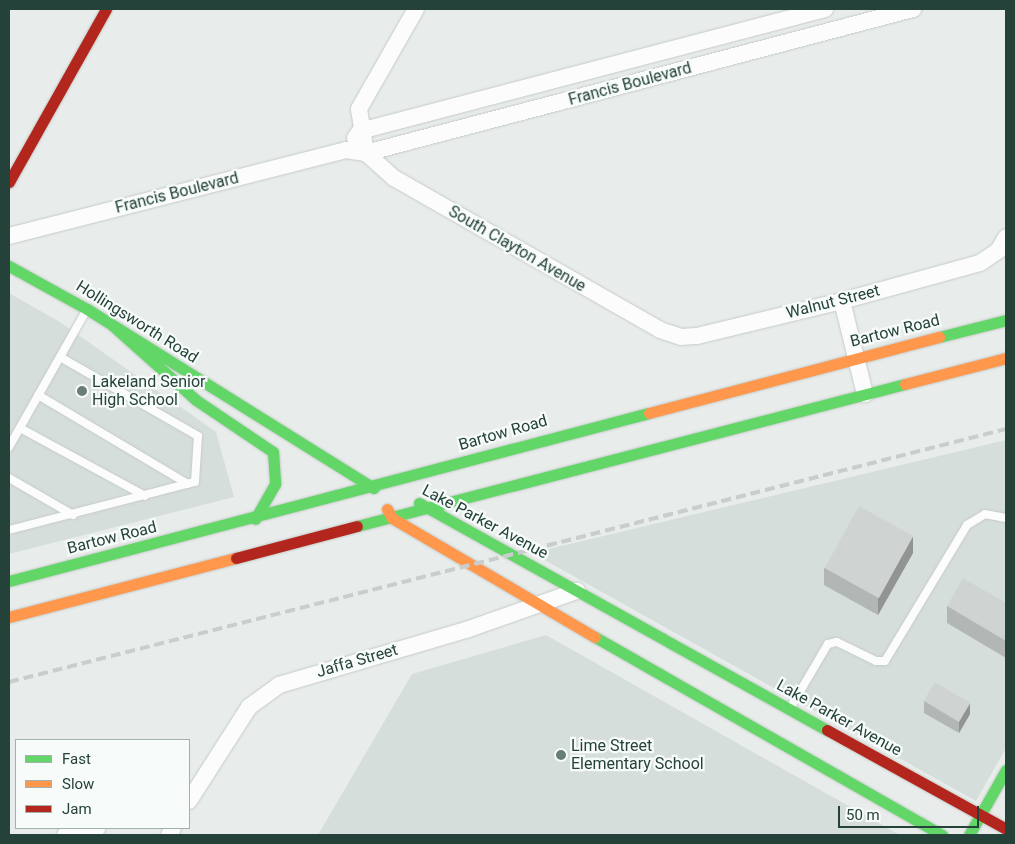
<!DOCTYPE html>
<html>
<head>
<meta charset="utf-8">
<style>
	body { margin:0 }
	#map { position:relative; width:1015px; height:844px; overflow:hidden; background:#e8edeb; font-family:Roboto,sans-serif }
	div>[style] { position:absolute }
	[style*='--x'] { left:calc(var(--x)*1px); top:calc(var(--y)*1px); width:calc(var(--w)*1px); rotate:calc(var(--a)*1deg) }
	.built>* { inset:0; background:#d6dedb }
	.roads { filter:drop-shadow(0 0 1px #c5cac8) drop-shadow(0 0 1px #c5cac8) }
	.lane>* { height:8px; margin:-4px; padding:0 4px; transform-origin:4px; border-radius:4px; background:#fcfcfc }
	.street>* { height:16px; margin:-8px; padding:0 8px; transform-origin:8px; border-radius:8px; background:#fcfcfc }
	.fast>* { height:11px; margin:-5.5px; padding:0 5.5px; transform-origin:5.5px; border-radius:5.5px; background:#63d668 }
	.slow>* { height:11px; margin:-5.5px; padding:0 5.5px; transform-origin:5.5px; border-radius:5.5px; background:#ff974d }
	.jam>* { height:11px; margin:-5.5px; padding:0 5.5px; transform-origin:5.5px; border-radius:5.5px; background:#b3261e }
	.rail>* { height:4px; margin-top:-2px; transform-origin:0; background:repeating-linear-gradient(90deg,#c9cdcc 0 10px,transparent 0 15px) }
	.wall>* { inset:0; background:#b2b6b5 }
	.shaded-wall>* { inset:0; background:#919493 }
	.building>* { inset:0; background:#cfd4d2; transform-origin:0 0 }
	.dots>* { width:14px; height:14px; translate:-50% -50%; box-sizing:border-box; border:2px solid #f7fbf9; border-radius:50% }
	span { translate:-50% -50%; white-space:nowrap; text-align:center; line-height:1.15; -webkit-text-stroke:4.5px #f7fbf9; paint-order:stroke }
	.street-label { font-size:16px; color:#24423a }
	.poi-label { font-size:16px; color:#24423a }
	.left { translate:0 -50%; text-align:left }
	.frame { position:absolute; inset:0; border:10px solid #24423a; pointer-events:none }
	.legend { position:absolute; left:15px; top:739px; width:175px; height:90px; box-sizing:border-box; background:#f7fbf9; border:1px solid #a3b1ad; margin:0; padding:6px 9px; list-style:none; font-size:15px; color:#24423a }
	.legend li { display:flex; align-items:center; gap:10px; height:25px }
	.legend b { width:25px; border:1px solid #a3b1ad }
	.scale { position:absolute; left:838px; top:806px; width:141px; height:22px; box-sizing:border-box; border:2px solid #24423a; border-top:0; padding-left:6px; font-size:15px; line-height:18px; white-space:nowrap; color:#24423a; -webkit-text-stroke:4px #f7fbf9; paint-order:stroke }
</style>
</head>
<body>
<div id="map">
	<div class="built">
		<div style="clip-path:polygon(9px 293px,60px 322px,216px 432px,234px 497px,9px 554px)"></div>
		<div style="clip-path:polygon(1006px 440px,1006px 748px,976px 801px,532px 553px)"></div>
		<div style="clip-path:polygon(546px 635px,900px 835px,318px 835px,412px 674px)"></div>
	</div>
	<div class="roads">
		<div class="lane">
			<div style="--x:38;--y:395;--w:174;--a:30.7"></div>
			<div style="--x:20;--y:428;--w:142;--a:28.5"></div>
			<div style="--x:9;--y:447;--w:156;--a:-60.5"></div>
			<div style="--x:9;--y:478;--w:74;--a:30"></div>
			<div style="--x:9;--y:530;--w:192;--a:-14.5"></div>
			<div style="--x:195;--y:482;--w:46;--a:-86.3"></div>
			<div style="--x:198;--y:436;--w:159;--a:-150.2"></div>
			<div style="--x:792;--y:705;--w:71;--a:-59.5"></div>
			<div style="--x:828;--y:644;--w:9;--a:-13"></div>
			<div style="--x:837;--y:642;--w:43;--a:26"></div>
			<div style="--x:876;--y:661;--w:9;--a:0"></div>
			<div style="--x:885;--y:661;--w:159;--a:-58.9"></div>
			<div style="--x:967;--y:525;--w:21;--a:-31"></div>
			<div style="--x:985;--y:514;--w:21;--a:11"></div>
		</div>
		<div class="street">
			<div style="--x:416;--y:9;--w:115;--a:119.7"></div>
			<div style="--x:359;--y:109;--w:45;--a:81"></div>
			<div style="--x:366;--y:153;--w:38;--a:42"></div>
			<div style="--x:394;--y:178;--w:306;--a:29.7"></div>
			<div style="--x:660;--y:330;--w:22;--a:18"></div>
			<div style="--x:681;--y:337;--w:16;--a:-4"></div>
			<div style="--x:697;--y:336;--w:149;--a:-13.6"></div>
			<div style="--x:842;--y:301;--w:143;--a:-15.4"></div>
			<div style="--x:980;--y:263;--w:22;--a:-34"></div>
			<div style="--x:998;--y:251;--w:16;--a:-60"></div>
			<div style="--x:355;--y:138;--w:9;--a:-54"></div>
			<div style="--x:360;--y:131;--w:481;--a:-14.7"></div>
			<div style="--x:9;--y:236;--w:348;--a:-14.3"></div>
			<div style="--x:346;--y:150;--w:20;--a:9"></div>
			<div style="--x:366;--y:153;--w:566;--a:-14.75"></div>
			<div style="--x:842;--y:301;--w:96;--a:76.1"></div>
			<div style="--x:189;--y:801;--w:112;--a:-57.4"></div>
			<div style="--x:249;--y:707;--w:37;--a:-36"></div>
			<div style="--x:279;--y:685;--w:195;--a:-16.4"></div>
			<div style="--x:466;--y:630;--w:118;--a:-19.4"></div>
			<div style="--x:65;--y:835;--w:33;--a:-12"></div>
			<div style="--x:169;--y:835;--w:8;--a:-60"></div>
		</div>
		<div class="fast">
			<div style="--x:9;--y:266;--w:89;--a:28.9"></div>
			<div style="--x:87;--y:309;--w:338;--a:32"></div>
			<div style="--x:113;--y:326;--w:111;--a:41.7"></div>
			<div style="--x:196;--y:400;--w:93;--a:34"></div>
			<div style="--x:273;--y:452;--w:32;--a:86"></div>
			<div style="--x:275;--y:484;--w:40;--a:119.7"></div>
			<div style="--x:939;--y:337;--w:69;--a:-14.2"></div>
			<div style="--x:419;--y:503;--w:467;--a:29.1"></div>
			<div style="--x:357;--y:526;--w:566;--a:-14.53"></div>
			<div style="--x:9;--y:581;--w:662;--a:-14.71"></div>
			<div style="--x:595;--y:637;--w:400;--a:29.7"></div>
			<div style="--x:969;--y:835;--w:75;--a:-60.4"></div>
		</div>
		<div class="slow">
			<div style="--x:905;--y:384;--w:104;--a:-14.4"></div>
			<div style="--x:649;--y:413;--w:300;--a:-14.7"></div>
			<div style="--x:387;--y:509;--w:10;--a:61"></div>
			<div style="--x:392;--y:518;--w:235;--a:30.4"></div>
			<div style="--x:9;--y:617;--w:235;--a:-14.6"></div>
		</div>
		<div class="jam">
			<div style="--x:9;--y:182;--w:198;--a:-60.7"></div>
			<div style="--x:236;--y:558;--w:125;--a:-14.8"></div>
			<div style="--x:827;--y:730;--w:205;--a:28.9"></div>
		</div>
	</div>
	<div class="rail">
		<div style="--x:9;--y:682;--w:1029;--a:-14.24"></div>
	</div>
	<div class="wall">
		<div style="clip-path:polygon(913px 553px,878px 615px,824px 585px,824px 568px)"></div>
		<div style="clip-path:polygon(1006px 603px,1006px 658px,947px 623px,947px 606px)"></div>
		<div style="clip-path:polygon(924px 701px,970px 714px,959px 733px,924px 713px)"></div>
	</div>
	<div class="shaded-wall">
		<div style="clip-path:polygon(913px 536px,913px 553px,878px 615px,878px 599px)"></div>
		<div style="clip-path:polygon(970px 703px,970px 714px,959px 733px,959px 722px)"></div>
	</div>
	<div class="building">
		<div style="left:859px;top:506px;width:62px;height:71px;rotate:29deg"></div>
		<div style="clip-path:polygon(963px 578px,1006px 603px,1006px 641px,947px 606px)"></div>
		<div style="left:935px;top:682px;width:41px;height:22px;rotate:31deg"></div>
	</div>
	<div class="dots">
		<div style="left:82px;top:391px;background:#697e78"></div>
		<div style="left:561px;top:755px;background:#697e78"></div>
	</div>
	<div class="street-label">
		<span style="left:630px;top:84px;rotate:-15deg">Francis Boulevard</span>
		<span style="left:177px;top:193px;rotate:-14deg">Francis Boulevard</span>
		<span style="left:517px;top:249px;rotate:30deg">South Clayton Avenue</span>
		<span style="left:833px;top:302px;rotate:-14deg">Walnut Street</span>
		<span style="left:137px;top:322px;rotate:32deg">Hollingsworth Road</span>
		<span style="left:895px;top:331px;rotate:-14deg">Bartow Road</span>
		<span style="left:503px;top:433px;rotate:-16deg">Bartow Road</span>
		<span style="left:485px;top:522px;rotate:28deg">Lake Parker Avenue</span>
		<span style="left:112px;top:538px;rotate:-14deg">Bartow Road</span>
		<span style="left:357px;top:661px;rotate:-16deg">Jaffa Street</span>
		<span style="left:839px;top:718px;rotate:29deg">Lake Parker Avenue</span>
	</div>
	<div class="poi-label">
		<span class="left" style="left:92px;top:391px">Lakeland Senior<br>High School</span>
		<span class="left" style="left:571px;top:755px">Lime Street<br>Elementary School</span>
	</div>
	<div class="frame"></div>
	<ul class="legend">
	<li><b style="height:6px;background:#63d668"></b>Fast</li>
	<li><b style="height:6px;background:#ff974d"></b>Slow</li>
	<li><b style="height:6px;background:#b3261e"></b>Jam</li>
	</ul>
	<div class="scale">50 m</div>
</div>
</body>
</html>
